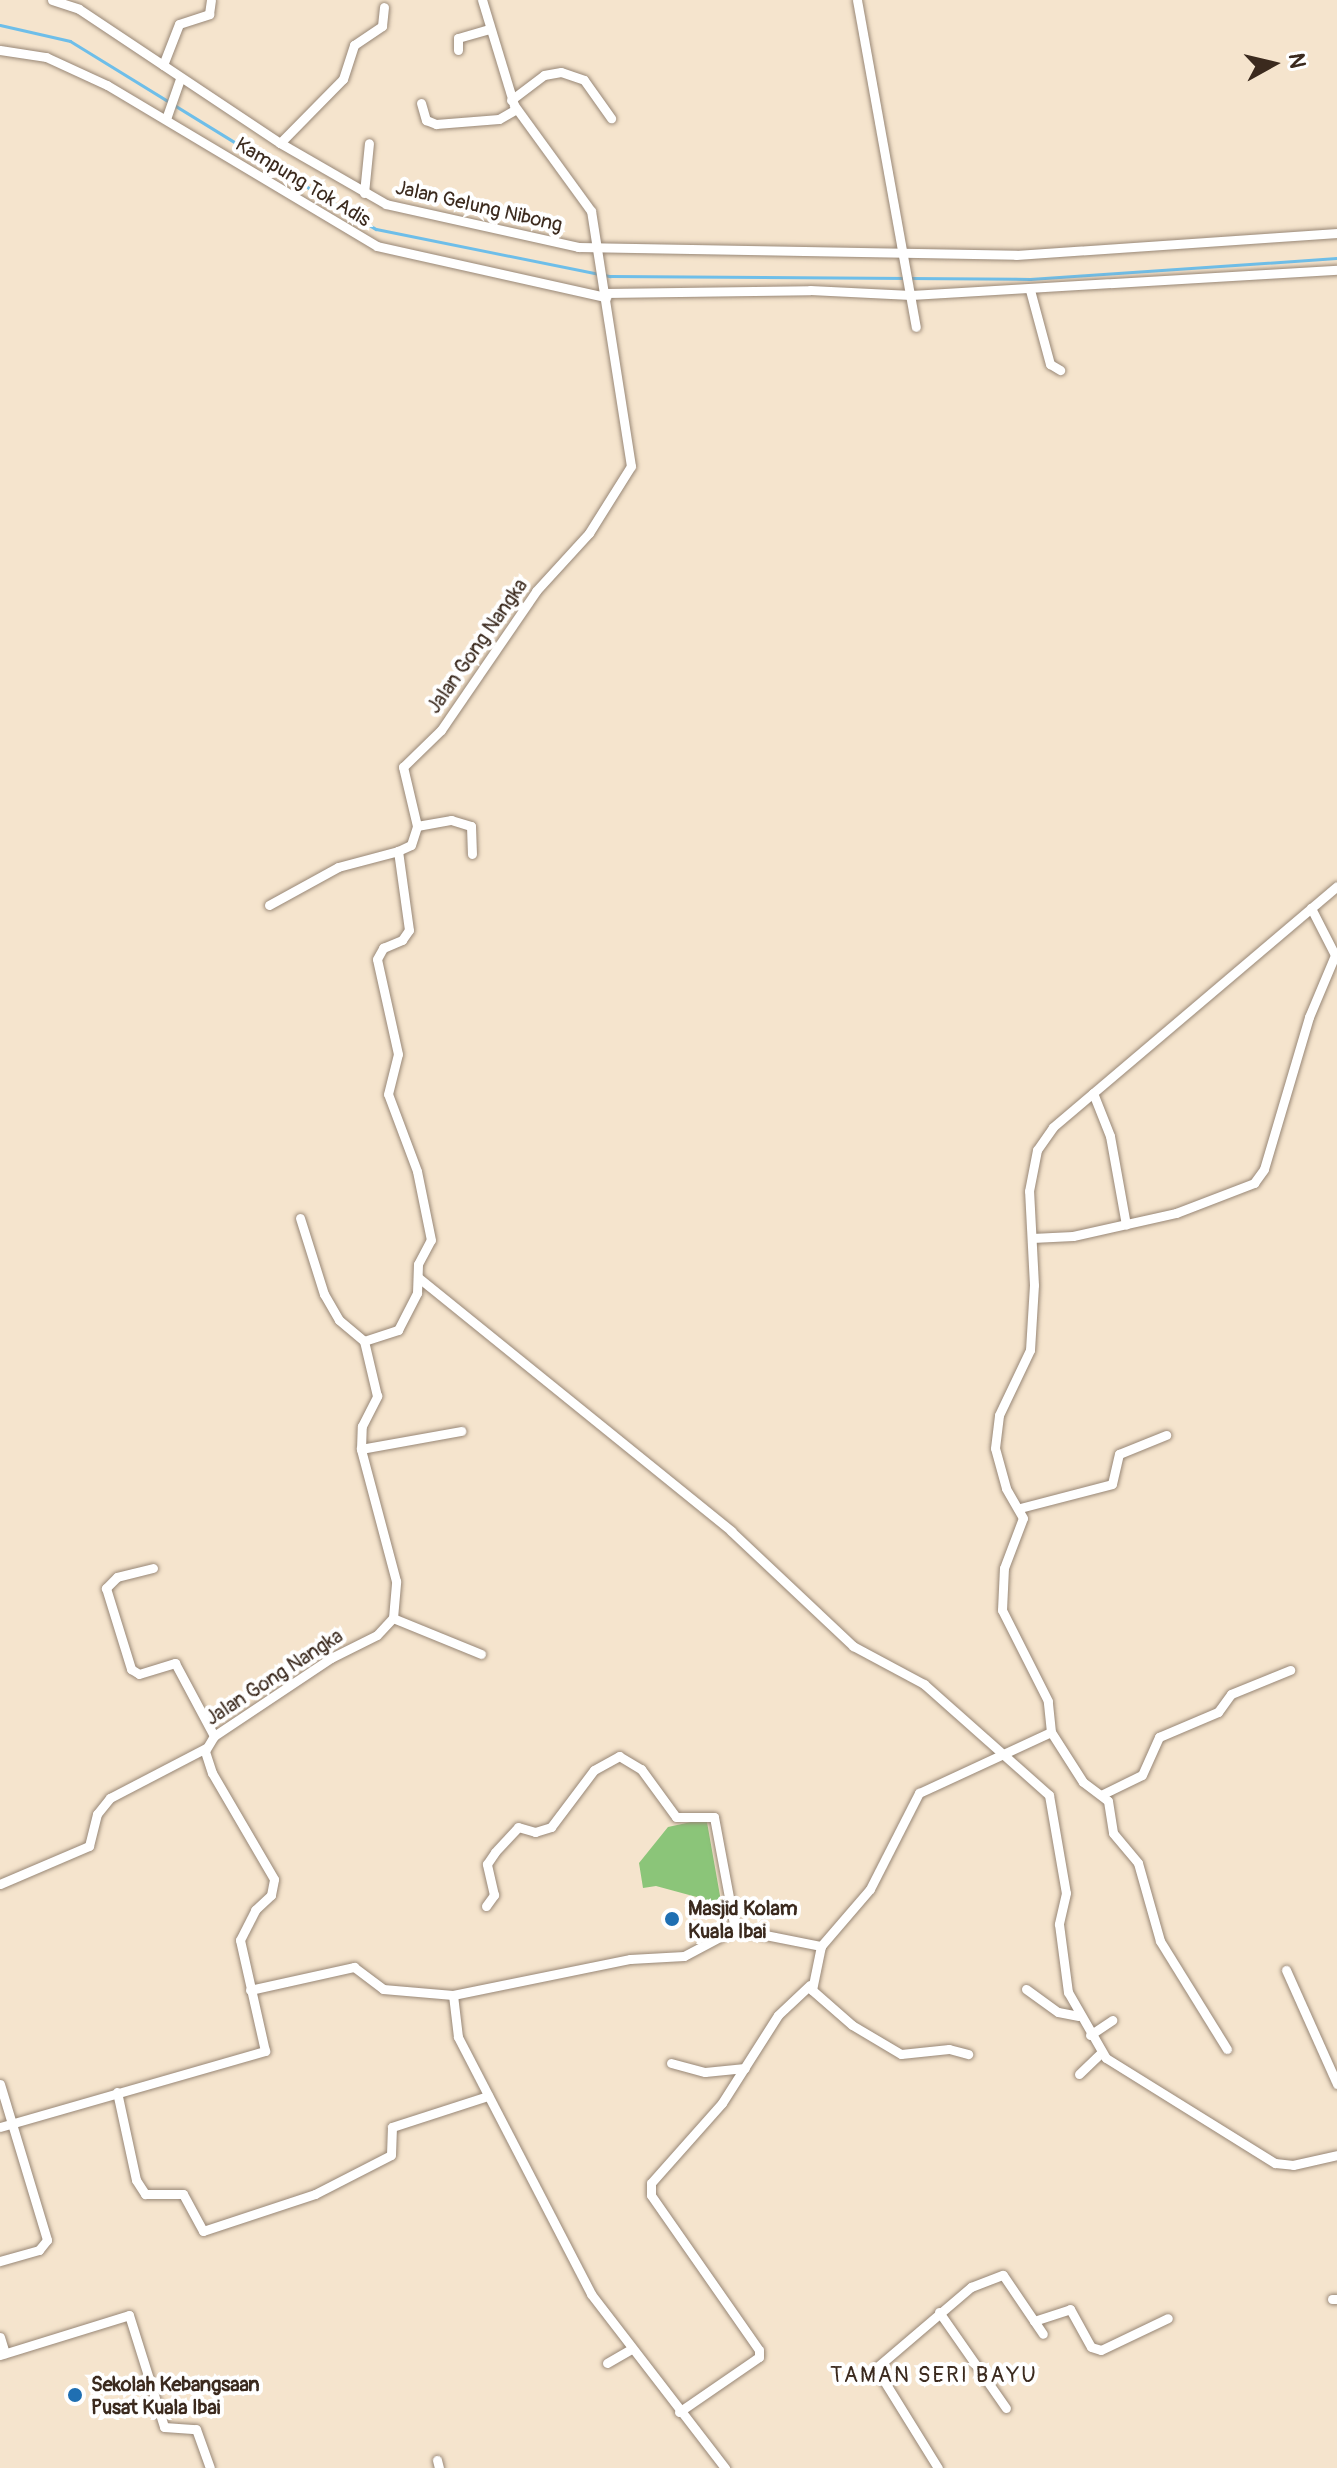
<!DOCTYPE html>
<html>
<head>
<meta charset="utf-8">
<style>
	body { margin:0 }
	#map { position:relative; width:1337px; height:2468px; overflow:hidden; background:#f5e4cd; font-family:Pangolin,sans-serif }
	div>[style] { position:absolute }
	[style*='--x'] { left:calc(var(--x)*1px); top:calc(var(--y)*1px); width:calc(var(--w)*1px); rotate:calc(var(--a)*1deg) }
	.green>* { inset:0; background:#8bc579 }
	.stream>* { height:3px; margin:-1.5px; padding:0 1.5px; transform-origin:1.5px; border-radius:1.5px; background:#6ebee9 }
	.roads { filter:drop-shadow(0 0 2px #988776) drop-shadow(0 0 2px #988776) }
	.minor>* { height:9px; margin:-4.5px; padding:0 4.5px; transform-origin:4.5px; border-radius:4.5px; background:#fff }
	.dots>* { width:22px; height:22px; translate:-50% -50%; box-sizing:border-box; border:4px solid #fff; border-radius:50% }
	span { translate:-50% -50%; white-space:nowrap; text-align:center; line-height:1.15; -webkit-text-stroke:8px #fff; paint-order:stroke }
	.street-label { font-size:20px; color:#3b2a1e }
	.poi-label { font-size:20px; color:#3b2a1e; font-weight:700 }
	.left { translate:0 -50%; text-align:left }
	.neighbourhood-label { font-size:22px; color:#3b2a1e; letter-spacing:2px }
	.north { position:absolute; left:1233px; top:24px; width:80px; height:80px; -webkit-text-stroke:6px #fff; paint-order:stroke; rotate:82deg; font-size:22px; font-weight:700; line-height:32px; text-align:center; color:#3b2a1e }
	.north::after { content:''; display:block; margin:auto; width:28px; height:36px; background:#3b2a1e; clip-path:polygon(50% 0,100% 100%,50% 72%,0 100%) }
</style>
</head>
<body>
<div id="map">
	<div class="green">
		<div style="clip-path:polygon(700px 1820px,707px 1822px,722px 1907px,717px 1909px,704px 1899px,656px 1886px,643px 1888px,639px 1863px,668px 1827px)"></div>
	</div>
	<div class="stream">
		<div style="--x:0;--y:25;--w:72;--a:12.9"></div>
		<div style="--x:70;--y:41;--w:359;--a:31.6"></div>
		<div style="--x:376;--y:229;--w:239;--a:11.4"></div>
		<div style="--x:610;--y:276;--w:420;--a:0.4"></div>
		<div style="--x:1030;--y:279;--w:308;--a:-3.9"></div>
	</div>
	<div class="roads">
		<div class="minor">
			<div style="--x:52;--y:0;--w:28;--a:18"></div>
			<div style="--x:79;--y:9;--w:242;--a:33.7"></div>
			<div style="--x:280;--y:143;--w:122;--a:29.9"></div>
			<div style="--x:386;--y:204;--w:197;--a:12.6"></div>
			<div style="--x:578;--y:247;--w:438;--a:1"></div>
			<div style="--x:1016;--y:255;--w:322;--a:-3.9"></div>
			<div style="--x:857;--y:0;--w:332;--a:79.8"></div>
			<div style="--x:0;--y:50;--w:47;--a:8.7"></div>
			<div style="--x:46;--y:57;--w:67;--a:24.7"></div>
			<div style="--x:107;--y:85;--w:314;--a:30.8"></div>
			<div style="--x:377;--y:246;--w:235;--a:12.6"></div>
			<div style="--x:458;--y:50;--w:12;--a:-90"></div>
			<div style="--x:458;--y:38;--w:33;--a:-16"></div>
			<div style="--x:163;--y:65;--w:44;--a:-68.7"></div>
			<div style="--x:179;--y:24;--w:32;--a:-18"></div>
			<div style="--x:209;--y:14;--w:14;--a:-82"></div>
			<div style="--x:511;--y:100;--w:41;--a:-37.1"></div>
			<div style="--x:544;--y:75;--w:17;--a:-10"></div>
			<div style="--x:561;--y:72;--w:24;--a:19"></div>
			<div style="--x:584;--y:80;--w:47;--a:54.6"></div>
			<div style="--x:421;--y:103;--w:18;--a:74"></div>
			<div style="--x:426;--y:120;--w:11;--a:22"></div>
			<div style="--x:436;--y:124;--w:63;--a:-4.5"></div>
			<div style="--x:499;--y:119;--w:20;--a:-30"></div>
			<div style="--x:166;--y:119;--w:42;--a:-70.7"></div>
			<div style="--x:280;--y:143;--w:90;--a:-45.5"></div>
			<div style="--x:343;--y:79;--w:36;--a:-72"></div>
			<div style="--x:354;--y:45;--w:34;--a:-34"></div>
			<div style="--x:382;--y:26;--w:19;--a:-84"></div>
			<div style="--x:364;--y:193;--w:50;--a:-84.3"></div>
			<div style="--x:1030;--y:290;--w:77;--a:74.9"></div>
			<div style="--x:1050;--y:364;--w:12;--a:31"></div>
			<div style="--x:605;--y:293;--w:205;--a:-0.8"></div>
			<div style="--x:810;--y:290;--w:101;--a:2.8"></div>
			<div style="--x:911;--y:295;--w:427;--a:-3.4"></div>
			<div style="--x:417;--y:826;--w:35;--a:-10"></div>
			<div style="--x:451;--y:820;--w:21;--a:17"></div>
			<div style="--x:471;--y:826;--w:28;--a:88"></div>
			<div style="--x:269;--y:905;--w:79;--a:-28.8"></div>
			<div style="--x:338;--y:867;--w:62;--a:-14.9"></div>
			<div style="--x:1093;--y:1093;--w:46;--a:68.4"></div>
			<div style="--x:1110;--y:1136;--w:90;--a:79.8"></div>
			<div style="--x:300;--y:1218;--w:80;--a:72.5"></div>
			<div style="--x:324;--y:1294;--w:30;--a:60"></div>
			<div style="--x:339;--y:1320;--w:33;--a:40"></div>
			<div style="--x:364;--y:1341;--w:36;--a:-18"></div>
			<div style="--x:398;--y:1330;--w:42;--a:-62.8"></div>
			<div style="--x:417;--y:1293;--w:29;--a:-88"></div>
			<div style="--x:418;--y:1264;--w:27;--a:-62"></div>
			<div style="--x:431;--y:1240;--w:70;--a:-101.5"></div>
			<div style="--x:417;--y:1171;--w:82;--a:-110.6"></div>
			<div style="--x:388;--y:1094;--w:41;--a:-76"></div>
			<div style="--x:398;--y:1054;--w:97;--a:-102.5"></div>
			<div style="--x:377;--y:959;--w:13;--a:-61"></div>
			<div style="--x:383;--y:948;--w:21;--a:-23"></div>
			<div style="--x:402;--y:940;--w:12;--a:-55"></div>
			<div style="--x:409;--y:930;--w:80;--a:-97.9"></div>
			<div style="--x:398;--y:851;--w:14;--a:-25"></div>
			<div style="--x:411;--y:845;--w:20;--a:-72"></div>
			<div style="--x:417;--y:826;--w:61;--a:-103.3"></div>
			<div style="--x:403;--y:767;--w:53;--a:-44.2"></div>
			<div style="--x:441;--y:730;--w:168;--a:-55.6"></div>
			<div style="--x:536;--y:591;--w:79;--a:-47.6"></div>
			<div style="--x:589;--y:533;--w:79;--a:-57.9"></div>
			<div style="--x:631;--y:466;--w:258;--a:-98.9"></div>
			<div style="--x:591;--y:211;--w:131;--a:-126"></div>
			<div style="--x:514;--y:105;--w:110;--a:-106.9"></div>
			<div style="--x:1032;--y:1238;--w:41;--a:-2.8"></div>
			<div style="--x:1073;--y:1236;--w:106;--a:-12.6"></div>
			<div style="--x:1176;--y:1213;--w:84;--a:-21"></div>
			<div style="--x:1254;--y:1183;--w:17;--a:-54"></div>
			<div style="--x:1264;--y:1169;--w:159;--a:-73.5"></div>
			<div style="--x:1309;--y:1017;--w:67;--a:-67.2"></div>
			<div style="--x:1335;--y:955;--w:53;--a:-117.1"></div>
			<div style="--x:419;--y:1278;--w:402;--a:39"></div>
			<div style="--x:731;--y:1531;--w:168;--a:43.3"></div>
			<div style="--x:853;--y:1646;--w:81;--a:28.2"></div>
			<div style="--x:924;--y:1684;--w:167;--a:41.6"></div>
			<div style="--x:1049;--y:1795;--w:99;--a:80.2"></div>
			<div style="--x:1066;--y:1893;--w:32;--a:103"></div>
			<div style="--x:1059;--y:1924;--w:69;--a:82.5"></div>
			<div style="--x:1068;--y:1992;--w:76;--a:60.1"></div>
			<div style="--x:1106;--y:2058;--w:199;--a:31.9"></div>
			<div style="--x:1275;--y:2163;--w:18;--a:6"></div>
			<div style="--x:1293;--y:2165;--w:45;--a:-12.8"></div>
			<div style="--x:361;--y:1449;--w:102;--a:-10.2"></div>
			<div style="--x:1020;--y:1508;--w:95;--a:-14.6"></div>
			<div style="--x:1112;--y:1484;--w:31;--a:-77"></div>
			<div style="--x:1119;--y:1454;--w:51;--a:-22"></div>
			<div style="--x:153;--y:1568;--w:37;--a:166"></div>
			<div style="--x:117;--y:1577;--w:16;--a:135"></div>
			<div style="--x:106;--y:1588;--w:85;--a:72.8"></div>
			<div style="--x:131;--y:1669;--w:9;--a:32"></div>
			<div style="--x:139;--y:1674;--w:38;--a:-17"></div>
			<div style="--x:175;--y:1663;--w:83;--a:61.9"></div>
			<div style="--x:393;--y:1618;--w:95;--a:22.2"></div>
			<div style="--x:1051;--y:1732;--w:59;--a:57.4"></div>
			<div style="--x:1083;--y:1782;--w:31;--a:37"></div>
			<div style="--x:1108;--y:1801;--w:32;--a:81"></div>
			<div style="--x:1113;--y:1833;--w:39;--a:50"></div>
			<div style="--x:1138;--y:1863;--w:81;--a:74.2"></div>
			<div style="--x:1160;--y:1941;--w:127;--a:58.2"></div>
			<div style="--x:1103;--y:1794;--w:43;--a:-26"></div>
			<div style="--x:1142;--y:1775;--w:42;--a:-65.9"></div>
			<div style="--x:1159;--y:1737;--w:64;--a:-23"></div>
			<div style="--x:1218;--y:1712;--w:22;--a:-54"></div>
			<div style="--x:1231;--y:1694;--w:64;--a:-22.1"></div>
			<div style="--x:0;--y:1884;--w:97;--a:-23.1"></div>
			<div style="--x:89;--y:1846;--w:33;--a:-76"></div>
			<div style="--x:97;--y:1814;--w:21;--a:-51"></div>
			<div style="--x:110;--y:1798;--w:108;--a:-27.5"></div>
			<div style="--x:486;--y:1906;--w:14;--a:-54"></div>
			<div style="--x:494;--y:1895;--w:32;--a:-103"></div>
			<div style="--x:487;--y:1864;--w:14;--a:-56"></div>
			<div style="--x:495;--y:1852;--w:34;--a:-47"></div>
			<div style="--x:518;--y:1827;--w:18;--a:16"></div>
			<div style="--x:535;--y:1832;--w:17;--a:-17"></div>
			<div style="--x:551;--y:1827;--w:71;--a:-53"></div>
			<div style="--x:594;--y:1770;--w:29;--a:-29"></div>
			<div style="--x:619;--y:1756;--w:26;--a:31"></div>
			<div style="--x:641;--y:1769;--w:59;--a:53.9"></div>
			<div style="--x:676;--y:1817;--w:38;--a:0"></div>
			<div style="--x:714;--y:1817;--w:114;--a:79.4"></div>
			<div style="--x:821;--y:1946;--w:45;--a:101.6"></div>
			<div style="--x:812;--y:1990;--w:53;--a:41.2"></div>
			<div style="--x:852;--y:2025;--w:57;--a:30.6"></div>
			<div style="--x:901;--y:2054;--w:48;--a:-5.9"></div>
			<div style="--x:949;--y:2049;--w:20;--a:15"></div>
			<div style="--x:1286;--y:1970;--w:125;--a:65.9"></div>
			<div style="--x:1026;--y:1989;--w:39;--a:36"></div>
			<div style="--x:1058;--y:2012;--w:21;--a:11"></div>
			<div style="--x:250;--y:1990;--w:107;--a:-12.5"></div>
			<div style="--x:354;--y:1967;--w:36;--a:37"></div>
			<div style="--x:383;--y:1989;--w:70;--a:4.9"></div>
			<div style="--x:453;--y:1995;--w:42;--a:83.2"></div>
			<div style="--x:458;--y:2037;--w:289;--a:62.6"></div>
			<div style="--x:591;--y:2294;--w:220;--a:52.4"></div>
			<div style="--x:453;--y:1995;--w:181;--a:-11.5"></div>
			<div style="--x:630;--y:1959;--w:54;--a:-3.2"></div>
			<div style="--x:684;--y:1956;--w:58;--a:-27.9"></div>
			<div style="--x:735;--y:1929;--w:88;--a:11.2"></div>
			<div style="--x:821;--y:1946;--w:75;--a:-49.3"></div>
			<div style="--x:870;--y:1889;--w:108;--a:-63"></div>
			<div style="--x:919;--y:1793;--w:145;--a:-24.8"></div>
			<div style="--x:1051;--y:1732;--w:31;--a:-96"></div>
			<div style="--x:1048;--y:1701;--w:102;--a:-116.8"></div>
			<div style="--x:1002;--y:1610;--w:42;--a:-87.3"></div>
			<div style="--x:1004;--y:1568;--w:53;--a:-69.2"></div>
			<div style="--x:1023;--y:1518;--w:34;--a:-120"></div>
			<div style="--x:1006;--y:1488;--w:41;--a:-105.4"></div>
			<div style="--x:995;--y:1448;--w:33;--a:-83"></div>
			<div style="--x:999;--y:1415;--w:72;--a:-64.5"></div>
			<div style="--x:1030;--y:1350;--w:65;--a:-86.5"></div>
			<div style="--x:1034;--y:1285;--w:94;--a:-93"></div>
			<div style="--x:1029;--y:1191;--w:42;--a:-79"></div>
			<div style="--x:1037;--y:1150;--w:28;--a:-55"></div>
			<div style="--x:1053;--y:1127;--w:372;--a:-40.3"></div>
			<div style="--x:1090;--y:2035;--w:27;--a:-34"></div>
			<div style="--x:671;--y:2063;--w:35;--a:15"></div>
			<div style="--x:705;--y:2072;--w:40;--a:-5.7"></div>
			<div style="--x:1079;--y:2074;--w:30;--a:-44"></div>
			<div style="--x:0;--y:2084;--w:163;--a:73.2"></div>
			<div style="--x:47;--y:2240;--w:13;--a:129"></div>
			<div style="--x:39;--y:2250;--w:41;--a:164.2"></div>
			<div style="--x:117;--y:2092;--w:90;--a:77.8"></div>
			<div style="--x:136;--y:2180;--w:17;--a:57"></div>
			<div style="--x:145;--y:2194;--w:38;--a:0"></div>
			<div style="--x:183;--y:2194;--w:42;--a:61.6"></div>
			<div style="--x:203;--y:2231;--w:118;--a:-18.3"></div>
			<div style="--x:315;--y:2194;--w:85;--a:-27.2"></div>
			<div style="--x:391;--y:2155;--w:28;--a:-88"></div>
			<div style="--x:392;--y:2127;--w:101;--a:-17.9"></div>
			<div style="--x:0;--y:2127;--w:276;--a:-16"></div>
			<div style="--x:265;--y:2051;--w:114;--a:-102.7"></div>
			<div style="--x:240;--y:1940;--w:34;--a:-63"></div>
			<div style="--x:255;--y:1910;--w:22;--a:-43"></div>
			<div style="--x:271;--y:1895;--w:16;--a:-79"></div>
			<div style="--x:274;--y:1879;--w:123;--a:-120.3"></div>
			<div style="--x:212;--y:1773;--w:23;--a:-108"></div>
			<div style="--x:205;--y:1751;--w:17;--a:-59"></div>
			<div style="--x:214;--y:1736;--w:141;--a:-33.7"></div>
			<div style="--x:331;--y:1658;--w:51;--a:-26.6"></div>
			<div style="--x:377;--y:1635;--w:23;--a:-47"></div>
			<div style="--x:393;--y:1618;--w:37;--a:-85"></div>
			<div style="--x:396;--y:1581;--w:137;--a:-104.9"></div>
			<div style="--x:361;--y:1449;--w:23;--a:-88"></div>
			<div style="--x:362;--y:1426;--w:34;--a:-63"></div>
			<div style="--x:377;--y:1396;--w:57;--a:-103.3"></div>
			<div style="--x:1332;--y:2299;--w:5;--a:0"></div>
			<div style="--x:939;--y:2312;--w:117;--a:55.1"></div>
			<div style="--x:1034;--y:2321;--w:38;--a:-18"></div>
			<div style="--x:1070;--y:2309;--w:43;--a:61.1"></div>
			<div style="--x:1091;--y:2347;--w:10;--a:17"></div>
			<div style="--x:1101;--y:2350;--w:74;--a:-25.5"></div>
			<div style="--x:0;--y:2337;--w:17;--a:73"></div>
			<div style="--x:0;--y:2355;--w:135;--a:-17.2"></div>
			<div style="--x:129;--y:2315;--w:117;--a:72.6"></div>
			<div style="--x:164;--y:2427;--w:32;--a:4"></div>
			<div style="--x:196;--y:2429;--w:41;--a:70.3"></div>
			<div style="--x:607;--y:2363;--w:28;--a:-30"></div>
			<div style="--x:679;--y:2412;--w:97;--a:-34.5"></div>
			<div style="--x:759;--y:2357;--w:7;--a:-90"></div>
			<div style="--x:759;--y:2350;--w:189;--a:-124.9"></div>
			<div style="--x:651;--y:2195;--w:12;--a:-90"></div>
			<div style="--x:651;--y:2183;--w:107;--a:-48.4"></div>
			<div style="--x:722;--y:2103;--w:104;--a:-57.5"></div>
			<div style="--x:778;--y:2015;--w:44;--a:-43.2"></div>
			<div style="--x:437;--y:2460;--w:8;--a:76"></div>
			<div style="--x:938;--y:2468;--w:118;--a:-121.8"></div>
			<div style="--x:876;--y:2368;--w:125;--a:-40.5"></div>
			<div style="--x:971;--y:2287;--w:34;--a:-21"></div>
			<div style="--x:1003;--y:2275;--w:71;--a:55.9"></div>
		</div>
	</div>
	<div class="dots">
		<div style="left:672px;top:1919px;background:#1f6fb2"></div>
		<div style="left:75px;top:2395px;background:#1f6fb2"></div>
	</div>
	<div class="street-label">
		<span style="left:303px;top:182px;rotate:31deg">Kampung Tok Adis</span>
		<span style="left:479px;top:206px;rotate:13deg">Jalan Gelung Nibong</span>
		<span style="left:477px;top:646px;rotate:-55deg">Jalan Gong Nangka</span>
		<span style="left:274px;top:1677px;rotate:-33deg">Jalan Gong Nangka</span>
	</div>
	<div class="poi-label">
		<span class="left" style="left:688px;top:1920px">Masjid Kolam<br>Kuala Ibai</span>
		<span class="left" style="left:91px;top:2396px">Sekolah Kebangsaan<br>Pusat Kuala Ibai</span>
	</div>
	<div class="neighbourhood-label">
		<span style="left:934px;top:2376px">TAMAN SERI BAYU</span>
	</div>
	<div class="north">N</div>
</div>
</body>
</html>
